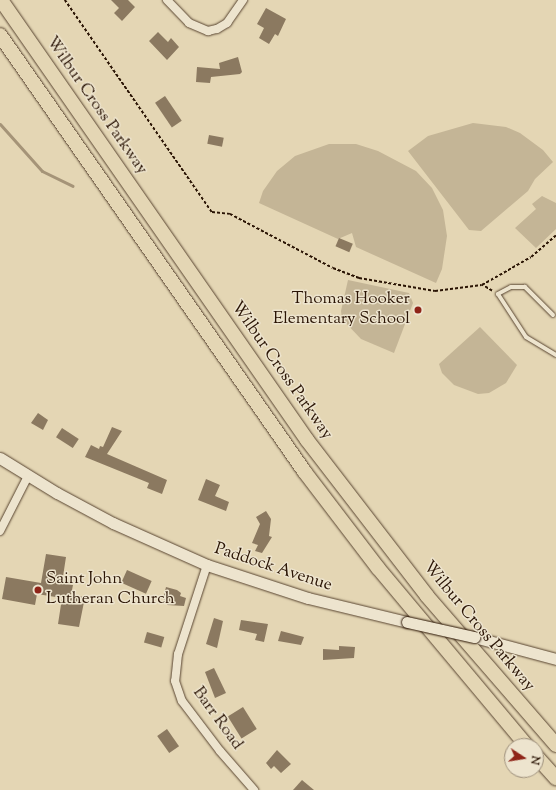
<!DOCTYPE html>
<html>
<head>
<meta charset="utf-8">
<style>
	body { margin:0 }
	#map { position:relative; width:556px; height:790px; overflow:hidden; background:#e4d6b4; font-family:"Sorts Mill Goudy",serif }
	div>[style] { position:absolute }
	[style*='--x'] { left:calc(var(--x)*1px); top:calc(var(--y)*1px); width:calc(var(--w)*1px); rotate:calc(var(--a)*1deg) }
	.green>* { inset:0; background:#c4b596 }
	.stream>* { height:3px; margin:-1.5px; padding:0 1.5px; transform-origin:1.5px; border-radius:1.5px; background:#a59478 }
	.building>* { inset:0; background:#8b7960; transform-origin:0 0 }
	.path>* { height:1.5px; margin-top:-0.75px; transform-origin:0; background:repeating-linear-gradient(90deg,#2a1404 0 3px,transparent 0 5px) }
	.roads { filter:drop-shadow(0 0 1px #584430) drop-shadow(0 0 1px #584430) }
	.lane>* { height:4px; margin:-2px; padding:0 2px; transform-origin:2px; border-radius:2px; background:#ede4ce }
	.street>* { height:8px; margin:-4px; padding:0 4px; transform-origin:4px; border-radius:4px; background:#ede4ce }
	.secondary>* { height:11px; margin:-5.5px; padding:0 5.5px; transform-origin:5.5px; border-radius:5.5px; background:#ede4ce }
	.highway>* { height:14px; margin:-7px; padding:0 7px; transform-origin:7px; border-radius:7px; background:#e4d6b4 }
	.bridges { filter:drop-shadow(0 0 1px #2a1404) drop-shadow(0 0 1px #2a1404) }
	.secondary-bridge>* { height:11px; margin:-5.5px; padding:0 5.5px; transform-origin:5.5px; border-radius:5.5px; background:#ede4ce }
	.dots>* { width:11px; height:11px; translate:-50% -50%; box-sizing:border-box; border:2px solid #ede4ce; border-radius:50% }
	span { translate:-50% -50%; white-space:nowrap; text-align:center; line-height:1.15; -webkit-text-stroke:3px #ede4ce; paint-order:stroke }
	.street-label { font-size:17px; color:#2a1404 }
	.poi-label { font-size:17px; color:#2a1404 }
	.right { translate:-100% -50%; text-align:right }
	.left { translate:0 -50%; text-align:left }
	.north { position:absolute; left:504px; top:738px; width:40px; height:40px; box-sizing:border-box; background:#ede4ce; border:1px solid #9f917d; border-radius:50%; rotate:102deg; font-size:11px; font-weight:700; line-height:16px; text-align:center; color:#2a1404 }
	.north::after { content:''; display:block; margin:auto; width:14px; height:18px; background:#8f2418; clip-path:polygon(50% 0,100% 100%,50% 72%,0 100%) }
</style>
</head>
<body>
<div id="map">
	<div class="green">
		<div style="clip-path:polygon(473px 123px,506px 127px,520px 133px,543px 150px,553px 162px,535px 179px,528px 191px,481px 231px,469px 230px,408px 151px,428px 136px)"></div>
		<div style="clip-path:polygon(329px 144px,356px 144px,378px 151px,416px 171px,432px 188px,443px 210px,447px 236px,442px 269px,436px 283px,356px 247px,352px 233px,338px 239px,259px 203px,263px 191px,277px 171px,295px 156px)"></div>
		<div style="clip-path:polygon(542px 196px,556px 203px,556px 229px,536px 248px,515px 228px,536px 209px,532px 204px)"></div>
		<div style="clip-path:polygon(348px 280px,409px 293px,413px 303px,394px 353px,361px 339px,342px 319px,341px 311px)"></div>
		<div style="clip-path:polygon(480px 327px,517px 365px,506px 383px,489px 393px,478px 394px,454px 385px,442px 373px,439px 364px)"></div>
	</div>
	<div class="stream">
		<div style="--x:0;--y:124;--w:63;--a:48.2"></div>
		<div style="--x:42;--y:171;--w:34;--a:26"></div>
	</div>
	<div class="building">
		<div style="clip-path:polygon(111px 0,128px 0,135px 7px,122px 21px,114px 13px,119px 8px)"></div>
		<div style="clip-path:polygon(266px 8px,286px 19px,278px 36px,275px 34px,269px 44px,259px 38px,264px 28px,257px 24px)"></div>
		<div style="clip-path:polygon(158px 32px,168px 42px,171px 38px,179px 47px,167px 60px,149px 41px)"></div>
		<div style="clip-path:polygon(238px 57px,242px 72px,240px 74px,211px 77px,210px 83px,196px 82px,197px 67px,220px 69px,219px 63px)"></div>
		<div style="left:165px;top:96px;width:30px;height:12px;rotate:56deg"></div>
		<div style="left:209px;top:135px;width:15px;height:9px;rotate:11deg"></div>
		<div style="left:339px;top:238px;width:15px;height:9px;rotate:23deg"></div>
		<div style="clip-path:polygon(38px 413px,48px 420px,43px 430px,31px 423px)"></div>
		<div style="clip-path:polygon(112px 427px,122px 431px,107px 454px,167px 480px,162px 494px,147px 488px,149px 483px,85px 457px,91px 445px,99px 449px,100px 446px,103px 447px)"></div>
		<div style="left:62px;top:428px;width:20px;height:11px;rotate:33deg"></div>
		<div style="clip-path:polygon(206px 479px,220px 485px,215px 496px,229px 502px,226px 511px,198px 500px)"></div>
		<div style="clip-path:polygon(266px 511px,271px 519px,269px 536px,272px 537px,262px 553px,255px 551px,258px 545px,252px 543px,260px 524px,256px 517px)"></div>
		<div style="clip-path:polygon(46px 554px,66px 557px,62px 583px,73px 585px,71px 595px,85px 597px,79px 627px,58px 624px,62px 598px,37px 594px,35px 605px,2px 599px,6px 577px,41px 583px)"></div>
		<div style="left:127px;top:570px;width:27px;height:14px;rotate:24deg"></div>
		<div style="clip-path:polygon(166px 587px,177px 590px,181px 593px,180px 596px,186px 598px,184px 606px,167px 605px,169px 601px,163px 599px)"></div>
		<div style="clip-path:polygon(214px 618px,223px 621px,217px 648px,206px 644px)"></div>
		<div style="clip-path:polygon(241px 620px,268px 624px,264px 642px,255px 640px,257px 634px,239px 630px)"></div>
		<div style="clip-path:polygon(281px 631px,304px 637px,301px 645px,278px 641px)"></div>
		<div style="left:147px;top:632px;width:18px;height:11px;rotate:16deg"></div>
		<div style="clip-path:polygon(339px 646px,355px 647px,354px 658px,323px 660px,323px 649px,339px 650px)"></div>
		<div style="clip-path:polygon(214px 668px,226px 693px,215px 698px,205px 672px)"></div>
		<div style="left:243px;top:707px;width:26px;height:18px;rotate:58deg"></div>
		<div style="left:167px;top:729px;width:21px;height:12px;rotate:55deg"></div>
		<div style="clip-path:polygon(277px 750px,291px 764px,281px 773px,274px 766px,271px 769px,266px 763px)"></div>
		<div style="clip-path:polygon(302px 780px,314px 790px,293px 790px)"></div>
	</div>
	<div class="path">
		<div style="--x:65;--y:0;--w:258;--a:55.3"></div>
		<div style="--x:212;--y:212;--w:18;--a:6"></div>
		<div style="--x:230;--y:214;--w:116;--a:27.7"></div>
		<div style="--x:333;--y:268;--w:28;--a:21"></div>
		<div style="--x:359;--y:278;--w:77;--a:9.7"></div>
		<div style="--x:435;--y:291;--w:47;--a:-7.3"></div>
		<div style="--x:492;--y:291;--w:12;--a:-149"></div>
		<div style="--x:482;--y:285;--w:56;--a:-29.7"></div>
		<div style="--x:531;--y:257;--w:33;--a:-41"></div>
	</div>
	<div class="roads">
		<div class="lane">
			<div style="--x:553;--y:315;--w:40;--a:-135"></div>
			<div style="--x:525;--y:287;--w:14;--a:180"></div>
			<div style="--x:511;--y:287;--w:15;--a:152"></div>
			<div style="--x:498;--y:294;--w:51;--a:56.9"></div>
			<div style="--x:526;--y:337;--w:35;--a:31"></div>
		</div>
		<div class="street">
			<div style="--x:167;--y:0;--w:32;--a:46"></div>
			<div style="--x:189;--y:23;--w:21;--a:23"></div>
			<div style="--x:208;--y:31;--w:9;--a:-13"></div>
			<div style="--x:217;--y:29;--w:12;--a:-31"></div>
			<div style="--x:227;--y:23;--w:28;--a:-55"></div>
			<div style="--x:0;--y:531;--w:62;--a:-63"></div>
			<div style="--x:207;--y:565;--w:94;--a:108"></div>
			<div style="--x:178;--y:654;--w:27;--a:96"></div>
			<div style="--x:175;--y:681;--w:21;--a:71"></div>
			<div style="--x:182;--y:701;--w:63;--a:52.8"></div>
			<div style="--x:220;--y:751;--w:52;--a:48.9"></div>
		</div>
		<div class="secondary">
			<div style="--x:0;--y:458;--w:67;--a:31.6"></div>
			<div style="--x:57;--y:493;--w:64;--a:28.2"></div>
			<div style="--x:113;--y:523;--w:103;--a:24.1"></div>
			<div style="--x:207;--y:565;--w:106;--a:18.1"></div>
			<div style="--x:308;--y:598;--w:102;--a:13.6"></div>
			<div style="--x:474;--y:637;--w:85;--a:15"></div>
		</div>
		<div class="highway">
			<div style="--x:1;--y:0;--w:536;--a:55.18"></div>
			<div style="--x:307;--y:440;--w:197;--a:52.4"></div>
			<div style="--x:427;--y:596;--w:197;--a:49.1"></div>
			<div style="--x:0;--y:35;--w:532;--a:55.11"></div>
			<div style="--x:304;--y:471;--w:122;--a:52.7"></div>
			<div style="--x:378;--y:568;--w:232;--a:50.1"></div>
			<div style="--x:536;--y:756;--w:30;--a:48"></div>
		</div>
	</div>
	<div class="bridges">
		<div class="secondary-bridge">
			<div style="--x:407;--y:622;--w:69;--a:12.6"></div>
		</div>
	</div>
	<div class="dots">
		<div style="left:418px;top:310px;background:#8f2418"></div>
		<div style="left:38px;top:590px;background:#8f2418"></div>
	</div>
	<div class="street-label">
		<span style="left:96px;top:106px;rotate:55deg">Wilbur Cross Parkway</span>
		<span style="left:281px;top:371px;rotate:55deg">Wilbur Cross Parkway</span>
		<span style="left:273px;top:568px;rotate:18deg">Paddock Avenue</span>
		<span style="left:478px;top:627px;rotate:50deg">Wilbur Cross Parkway</span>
		<span style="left:217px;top:719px;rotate:54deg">Barr Road</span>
	</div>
	<div class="poi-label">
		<span class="right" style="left:410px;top:310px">Thomas Hooker<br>Elementary School</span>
		<span class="left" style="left:46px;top:590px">Saint John<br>Lutheran Church</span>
	</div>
	<div class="north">N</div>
</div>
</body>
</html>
